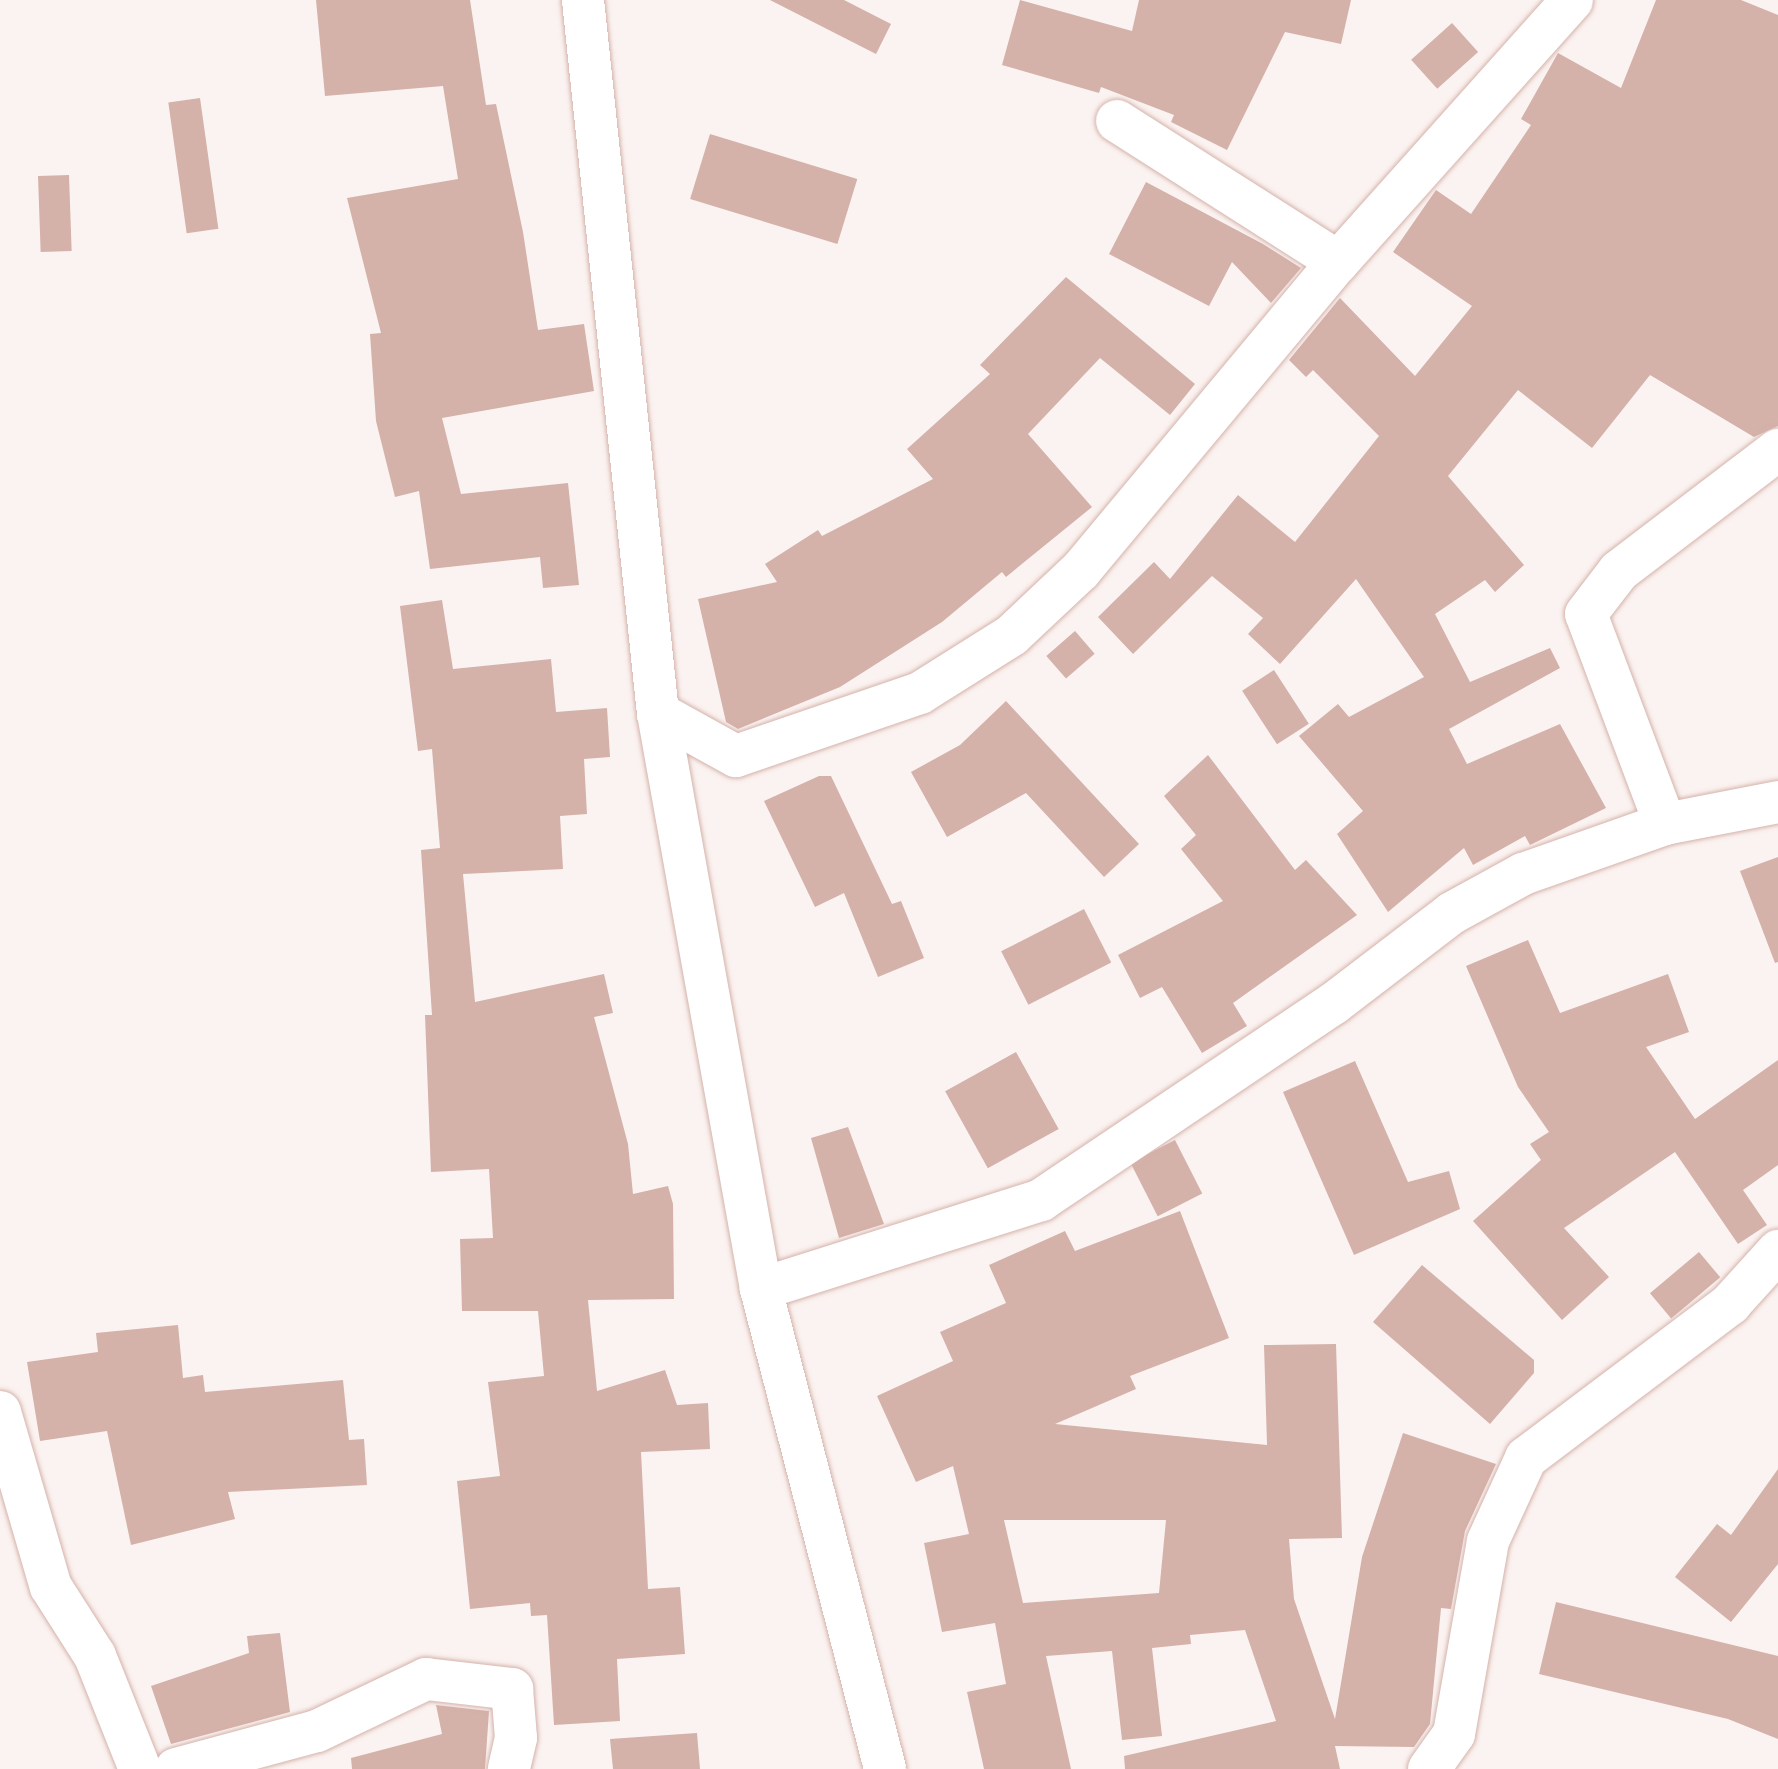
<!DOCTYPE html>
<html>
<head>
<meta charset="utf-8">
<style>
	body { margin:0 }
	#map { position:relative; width:1778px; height:1769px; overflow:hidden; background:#fbf3f1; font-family:Merriweather,serif }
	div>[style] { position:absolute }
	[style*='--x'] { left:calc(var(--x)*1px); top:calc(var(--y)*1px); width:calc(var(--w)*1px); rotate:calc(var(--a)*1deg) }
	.building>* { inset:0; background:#d4b1a9; transform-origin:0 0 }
	.roads { filter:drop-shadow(0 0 2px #d5b2aa) drop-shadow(0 0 2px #d5b2aa) }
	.street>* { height:42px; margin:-21px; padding:0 21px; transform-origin:21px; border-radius:21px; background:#fff }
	span { translate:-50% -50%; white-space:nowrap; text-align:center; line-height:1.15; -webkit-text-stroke:10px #fff; paint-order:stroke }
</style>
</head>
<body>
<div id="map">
	<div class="building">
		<div style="clip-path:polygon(316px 0,470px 0,486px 105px,496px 104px,523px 232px,538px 330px,584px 324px,594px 391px,442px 418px,461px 494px,568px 483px,579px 585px,543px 588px,540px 557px,430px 569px,419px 491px,395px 497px,376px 421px,370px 334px,381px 333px,347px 198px,458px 179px,443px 86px,325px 96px)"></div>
		<div style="clip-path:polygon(770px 0,844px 0,891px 24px,876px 54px)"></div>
		<div style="clip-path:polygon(1020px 0,1132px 31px,1139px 0,1351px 0,1341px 44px,1285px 32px,1227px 150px,1171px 122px,1174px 115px,1101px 87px,1099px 93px,1002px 65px)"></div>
		<div style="clip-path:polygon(1656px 0,1741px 0,1778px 15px,1778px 426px,1754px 437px,1650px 375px,1592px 448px,1518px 390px,1448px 476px,1524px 565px,1495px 592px,1485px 580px,1435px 614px,1470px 682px,1550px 648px,1560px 668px,1449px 729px,1467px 764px,1560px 724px,1606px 808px,1530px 845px,1525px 836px,1473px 865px,1464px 848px,1388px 912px,1337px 834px,1363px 811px,1299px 736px,1338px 704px,1349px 717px,1424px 677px,1356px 579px,1280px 664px,1248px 634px,1263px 618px,1212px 576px,1133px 654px,1098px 617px,1154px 562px,1170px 579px,1238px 495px,1295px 542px,1379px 436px,1313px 370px,1306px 377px,1289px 360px,1340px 298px,1415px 376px,1472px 306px,1393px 252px,1436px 190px,1471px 214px,1531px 125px,1521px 119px,1558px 53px,1621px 88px)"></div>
		<div style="left:1452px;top:23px;width:39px;height:55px;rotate:48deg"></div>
		<div style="left:200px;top:98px;width:132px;height:32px;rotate:82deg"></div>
		<div style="left:710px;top:134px;width:154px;height:68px;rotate:17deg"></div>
		<div style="left:69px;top:175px;width:76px;height:31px;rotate:88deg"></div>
		<div style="clip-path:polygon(1146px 182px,1263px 244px,1301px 268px,1271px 303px,1232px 262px,1209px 306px,1109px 254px)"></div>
		<div style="clip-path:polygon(1066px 277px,1195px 384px,1170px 415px,1100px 358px,1028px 434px,1092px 507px,1006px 577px,1002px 572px,942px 622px,840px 687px,738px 729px,726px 722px,698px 599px,777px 582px,765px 564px,818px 530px,822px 536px,933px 479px,907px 449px,990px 374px,980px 365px)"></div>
		<div style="clip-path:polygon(442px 600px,453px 669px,551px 659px,556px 712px,607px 708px,610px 757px,584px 759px,587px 814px,560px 816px,563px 869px,463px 874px,475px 1002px,604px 974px,613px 1013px,594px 1017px,628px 1144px,633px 1194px,668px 1186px,673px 1204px,674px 1299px,588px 1300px,597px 1391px,665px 1370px,677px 1405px,708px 1403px,710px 1449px,641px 1452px,648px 1589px,680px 1587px,685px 1654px,617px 1659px,620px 1721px,554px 1725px,547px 1615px,531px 1616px,530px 1603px,470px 1609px,457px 1481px,500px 1476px,488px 1382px,544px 1376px,538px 1311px,462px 1311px,460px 1239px,493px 1238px,489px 1169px,431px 1172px,425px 1015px,432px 1015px,421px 850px,440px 848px,432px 749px,418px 751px,400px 606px)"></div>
		<div style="left:1075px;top:631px;width:30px;height:38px;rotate:49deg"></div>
		<div style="left:1274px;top:670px;width:64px;height:38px;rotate:57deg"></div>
		<div style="clip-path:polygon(1006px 701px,1139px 844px,1104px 877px,1026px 793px,947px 837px,911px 772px,960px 745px)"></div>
		<div style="clip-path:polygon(1208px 755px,1295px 870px,1306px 860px,1357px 915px,1233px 1003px,1247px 1026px,1202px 1053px,1162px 987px,1140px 998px,1118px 955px,1223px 901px,1181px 849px,1196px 835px,1164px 796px)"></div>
		<div style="clip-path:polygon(819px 776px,831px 776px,892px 904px,901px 901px,924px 958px,878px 977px,844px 893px,815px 907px,764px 801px)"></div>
		<div style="clip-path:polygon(1778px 857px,1778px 962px,1775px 963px,1740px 871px)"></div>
		<div style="left:1084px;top:909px;width:60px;height:93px;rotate:63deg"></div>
		<div style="clip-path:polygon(1528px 940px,1560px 1013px,1668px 974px,1689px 1032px,1646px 1047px,1695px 1119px,1778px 1060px,1778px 1165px,1743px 1190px,1767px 1225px,1738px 1244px,1675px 1152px,1564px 1228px,1609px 1277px,1562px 1320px,1473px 1221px,1541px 1160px,1530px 1144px,1549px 1132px,1518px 1087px,1466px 966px)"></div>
		<div style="left:1016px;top:1052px;width:88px;height:81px;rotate:61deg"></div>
		<div style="clip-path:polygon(1355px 1061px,1408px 1182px,1449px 1171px,1460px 1209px,1354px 1255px,1283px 1092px)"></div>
		<div style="clip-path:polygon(848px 1127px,884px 1224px,839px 1238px,811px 1138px)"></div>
		<div style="left:1175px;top:1140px;width:60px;height:50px;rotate:63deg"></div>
		<div style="clip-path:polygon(evenodd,1180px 1211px,1229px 1338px,1130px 1376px,1136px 1389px,1055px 1424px,1267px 1445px,1264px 1345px,1336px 1344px,1342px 1538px,1289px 1539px,1294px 1599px,1335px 1719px,1362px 1557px,1403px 1433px,1496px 1464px,1465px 1531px,1451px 1609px,1441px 1608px,1430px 1724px,1414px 1747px,1335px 1746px,1340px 1769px,1125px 1769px,1124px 1756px,1276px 1721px,1245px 1630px,1190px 1635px,1191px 1644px,1152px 1648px,1162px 1736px,1122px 1740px,1112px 1651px,1046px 1656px,1071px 1769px,984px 1769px,967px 1692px,1006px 1684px,995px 1623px,942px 1632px,924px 1543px,969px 1534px,953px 1466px,916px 1482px,877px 1396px,953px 1361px,940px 1332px,1006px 1303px,989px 1265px,1065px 1231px,1075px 1251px,1180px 1211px,1004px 1520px,1166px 1520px,1159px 1593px,1023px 1603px,1004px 1520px)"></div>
		<div style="left:1699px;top:1252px;width:33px;height:64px;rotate:50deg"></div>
		<div style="clip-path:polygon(1422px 1265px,1534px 1360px,1534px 1373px,1490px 1424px,1373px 1322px)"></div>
		<div style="clip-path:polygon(178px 1325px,183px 1378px,203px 1375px,205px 1392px,343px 1380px,349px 1440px,364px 1439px,367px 1485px,228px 1492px,235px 1519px,131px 1545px,107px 1431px,40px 1441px,27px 1362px,98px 1352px,96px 1333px)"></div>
		<div style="clip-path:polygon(1778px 1469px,1778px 1564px,1731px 1622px,1675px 1577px,1717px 1524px,1731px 1535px)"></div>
		<div style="clip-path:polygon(1556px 1602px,1778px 1656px,1778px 1739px,1728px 1719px,1539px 1674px)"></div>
		<div style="clip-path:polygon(280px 1633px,290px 1712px,171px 1744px,151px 1686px,249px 1653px,247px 1636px)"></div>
		<div style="clip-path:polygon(436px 1705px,489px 1711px,485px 1769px,352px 1769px,351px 1758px,442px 1734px)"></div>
		<div style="clip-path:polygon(697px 1733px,700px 1769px,613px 1769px,610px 1739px)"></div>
	</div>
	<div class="roads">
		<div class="street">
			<div style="--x:583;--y:0;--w:717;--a:84"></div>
			<div style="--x:658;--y:713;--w:585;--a:79.86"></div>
			<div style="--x:761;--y:1289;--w:496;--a:75.5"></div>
			<div style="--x:1117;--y:121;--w:262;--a:32.5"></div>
			<div style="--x:658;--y:713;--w:89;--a:28.9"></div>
			<div style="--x:736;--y:756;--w:194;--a:-18.9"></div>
			<div style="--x:920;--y:693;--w:109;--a:-32.2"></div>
			<div style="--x:1012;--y:635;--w:95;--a:-43.3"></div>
			<div style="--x:1081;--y:570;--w:401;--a:-50.2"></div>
			<div style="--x:1338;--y:262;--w:351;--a:-48.2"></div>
			<div style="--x:1665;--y:824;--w:224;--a:-110.6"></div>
			<div style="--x:1586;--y:614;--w:54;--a:-52.5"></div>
			<div style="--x:1619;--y:571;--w:200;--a:-37.3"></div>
			<div style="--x:761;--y:1289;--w:294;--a:-17.6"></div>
			<div style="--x:1041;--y:1200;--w:352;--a:-33.9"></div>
			<div style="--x:1333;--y:1004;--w:150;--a:-37.4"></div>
			<div style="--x:1452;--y:913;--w:81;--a:-28.8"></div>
			<div style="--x:1523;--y:874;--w:151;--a:-19.4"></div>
			<div style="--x:1665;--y:824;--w:115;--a:-11"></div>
			<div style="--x:0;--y:1412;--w:182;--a:73.8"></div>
			<div style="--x:51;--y:1587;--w:82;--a:57.5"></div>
			<div style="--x:95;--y:1656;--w:122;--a:68.3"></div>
			<div style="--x:176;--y:1769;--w:146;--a:-15.1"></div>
			<div style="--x:317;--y:1731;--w:121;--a:-25.5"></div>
			<div style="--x:426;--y:1679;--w:87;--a:6.6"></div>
			<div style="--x:512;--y:1689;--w:49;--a:85.3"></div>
			<div style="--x:516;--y:1738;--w:32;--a:103"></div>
			<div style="--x:1429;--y:1769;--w:43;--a:-54.5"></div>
			<div style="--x:1454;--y:1734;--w:196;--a:-80"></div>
			<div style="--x:1488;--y:1541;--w:91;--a:-65.4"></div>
			<div style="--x:1526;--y:1458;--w:256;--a:-37"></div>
			<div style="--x:1730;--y:1304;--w:72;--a:-47.8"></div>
		</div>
	</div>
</div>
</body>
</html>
